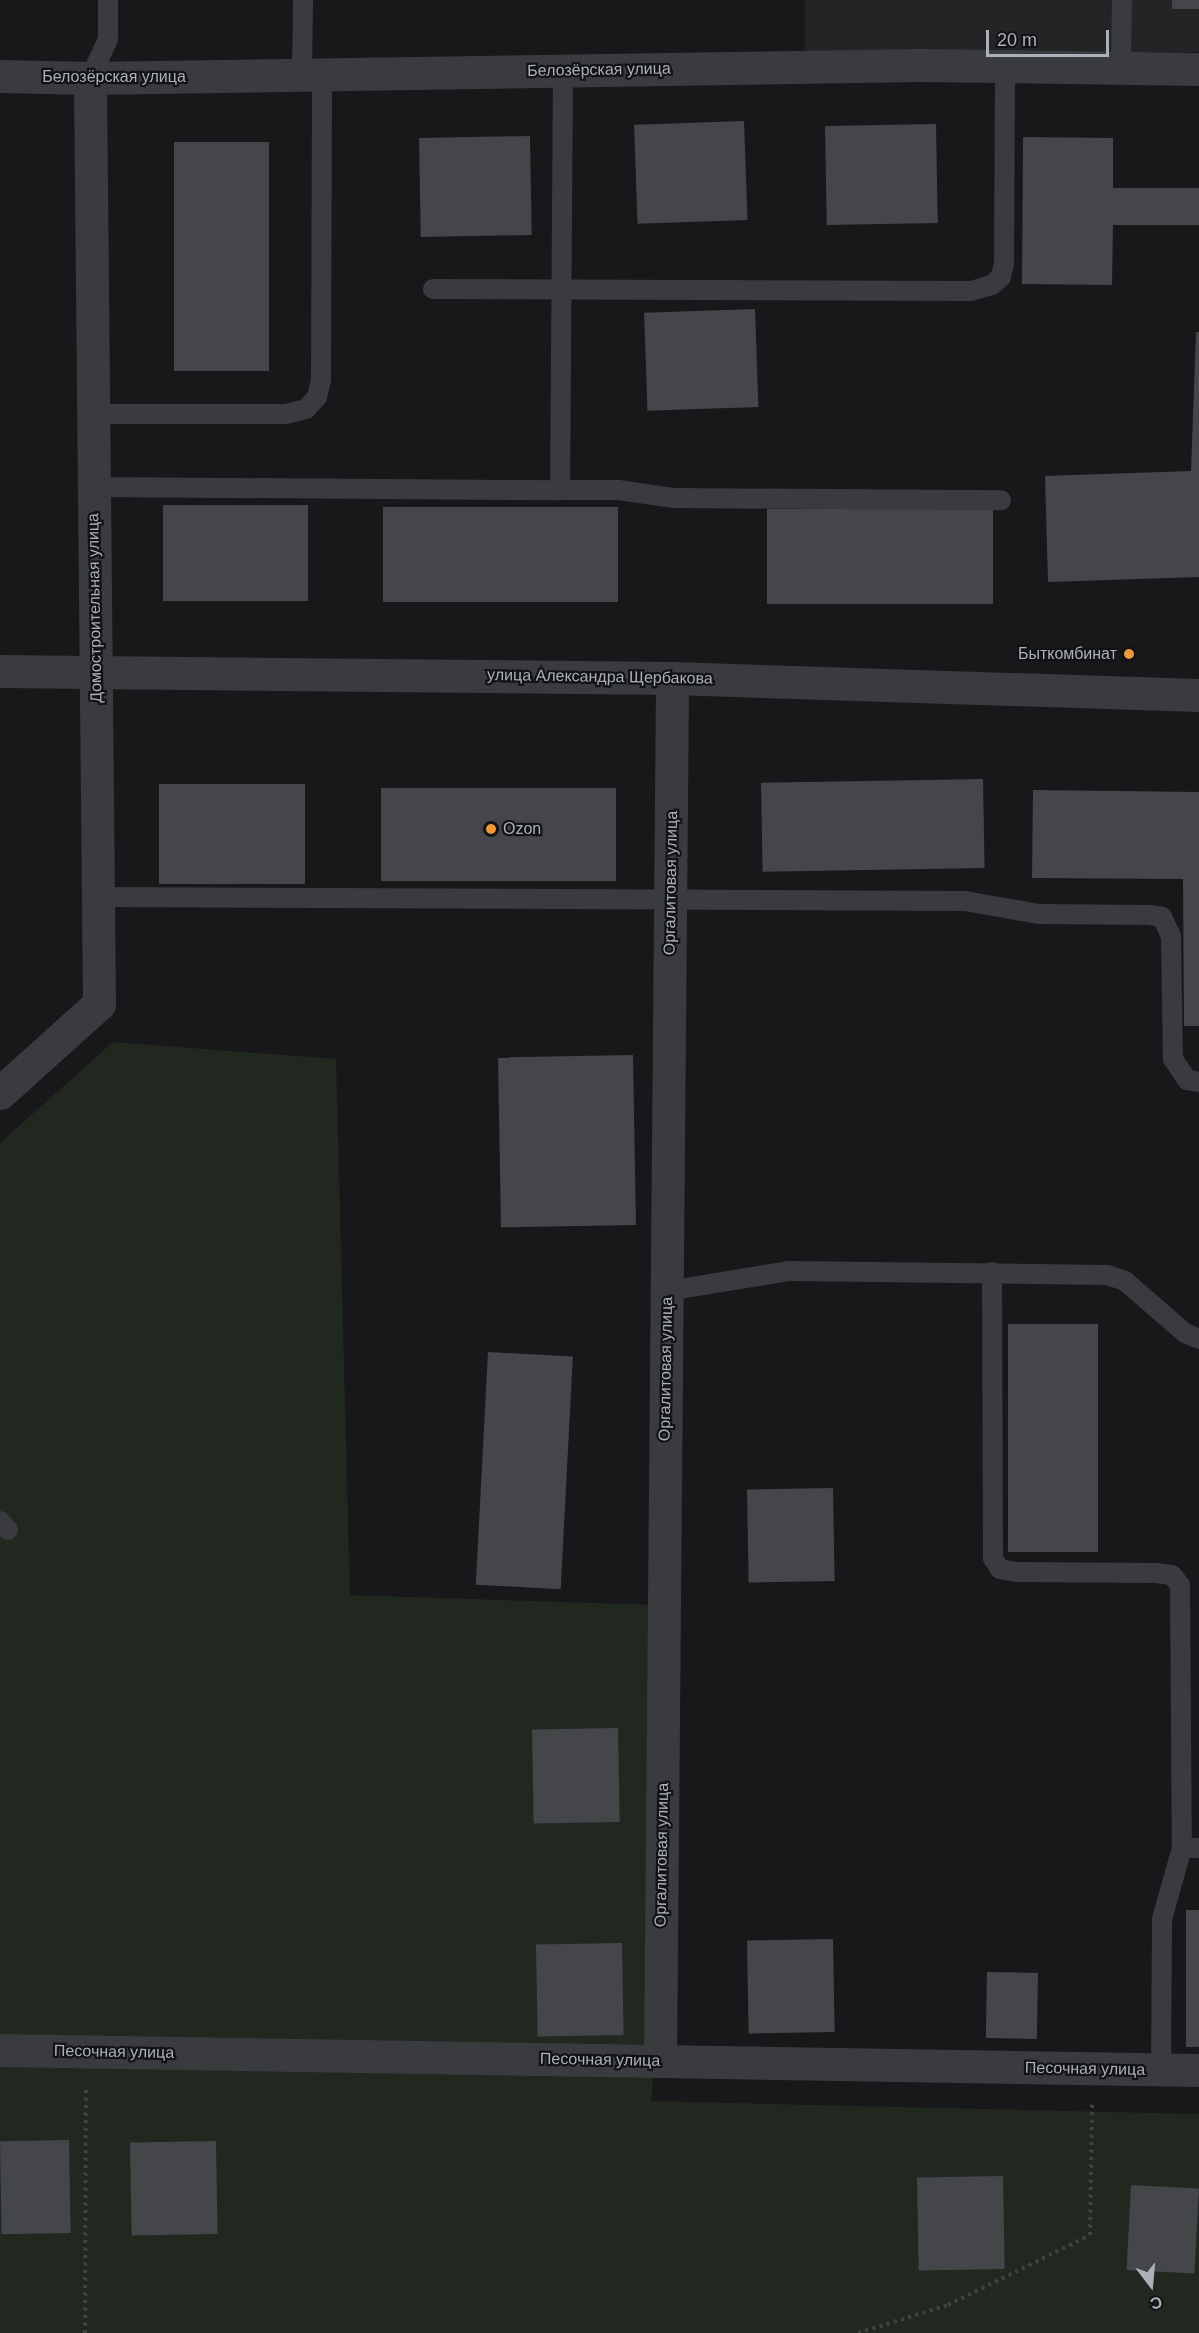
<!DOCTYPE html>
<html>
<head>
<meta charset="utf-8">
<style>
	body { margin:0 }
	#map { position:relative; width:1199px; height:2333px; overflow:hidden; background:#18181a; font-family:Helvetica,sans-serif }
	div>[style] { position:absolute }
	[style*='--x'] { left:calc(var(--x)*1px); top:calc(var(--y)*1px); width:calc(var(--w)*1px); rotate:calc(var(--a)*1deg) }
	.built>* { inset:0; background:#242427; transform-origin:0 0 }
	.green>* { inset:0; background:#202820 }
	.building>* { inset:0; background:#44464a; transform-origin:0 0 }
	.path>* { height:4px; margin-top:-2px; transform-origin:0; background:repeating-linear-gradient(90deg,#3f4246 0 3px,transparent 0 7.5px) }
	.service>* { height:20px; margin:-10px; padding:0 10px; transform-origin:10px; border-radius:10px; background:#393b3f }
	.minor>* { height:33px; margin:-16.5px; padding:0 16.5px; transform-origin:16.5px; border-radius:16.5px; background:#393b3f }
	.tertiary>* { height:33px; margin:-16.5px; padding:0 16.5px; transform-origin:16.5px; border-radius:16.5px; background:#393b3f }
	.dots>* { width:16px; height:16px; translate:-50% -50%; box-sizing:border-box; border:3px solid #131315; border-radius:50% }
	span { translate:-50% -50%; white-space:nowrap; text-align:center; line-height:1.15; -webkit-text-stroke:4.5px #131315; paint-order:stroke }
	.street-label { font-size:16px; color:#aab1b9 }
	.poi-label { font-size:16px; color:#aab1b9 }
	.right { translate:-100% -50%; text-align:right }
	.left { translate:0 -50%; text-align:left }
	.north { position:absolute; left:1121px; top:2255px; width:60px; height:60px; -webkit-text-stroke:4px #131315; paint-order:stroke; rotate:164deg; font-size:16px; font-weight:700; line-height:24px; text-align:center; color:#aab1b9 }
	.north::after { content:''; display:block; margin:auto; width:21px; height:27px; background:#aab1b9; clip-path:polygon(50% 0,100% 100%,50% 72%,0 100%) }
	.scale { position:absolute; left:986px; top:30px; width:123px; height:27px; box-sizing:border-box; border:3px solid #aab1b9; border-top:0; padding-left:8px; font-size:18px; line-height:21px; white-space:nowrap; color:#aab1b9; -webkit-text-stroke:4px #131315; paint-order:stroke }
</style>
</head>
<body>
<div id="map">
	<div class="built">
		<div style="left:805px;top:0;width:394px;height:52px"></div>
	</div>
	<div class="green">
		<div style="clip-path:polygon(113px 1042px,336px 1059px,350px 1595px,655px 1605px,656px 2052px,651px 2101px,1199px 2114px,1199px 2333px,0 2333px,0 1143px)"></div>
	</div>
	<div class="building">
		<div style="left:1172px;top:0;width:27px;height:9px"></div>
		<div style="left:744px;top:121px;width:99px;height:110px;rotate:88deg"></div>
		<div style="left:936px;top:124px;width:99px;height:111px;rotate:89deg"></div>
		<div style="left:530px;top:136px;width:99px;height:111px;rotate:89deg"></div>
		<div style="clip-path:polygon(1023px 137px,1113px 138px,1113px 188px,1199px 188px,1199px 225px,1113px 225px,1112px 285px,1022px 284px)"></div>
		<div style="left:174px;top:142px;width:95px;height:229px"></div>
		<div style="left:755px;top:309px;width:98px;height:111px;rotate:88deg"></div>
		<div style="clip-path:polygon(1196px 332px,1199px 332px,1199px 577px,1048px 582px,1045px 476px,1191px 471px)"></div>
		<div style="left:163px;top:505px;width:145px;height:96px"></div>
		<div style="left:383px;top:507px;width:235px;height:95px"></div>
		<div style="left:767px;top:509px;width:226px;height:95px"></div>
		<div style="left:983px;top:779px;width:89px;height:222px;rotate:89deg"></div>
		<div style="left:159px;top:784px;width:146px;height:100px"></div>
		<div style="left:381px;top:788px;width:235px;height:93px"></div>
		<div style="clip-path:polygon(1033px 790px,1199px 792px,1199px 1026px,1184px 1026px,1183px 879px,1032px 878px)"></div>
		<div style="left:633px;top:1055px;width:170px;height:135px;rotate:89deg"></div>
		<div style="left:1008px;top:1324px;width:90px;height:228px"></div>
		<div style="left:488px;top:1352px;width:85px;height:233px;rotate:3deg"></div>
		<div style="left:833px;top:1488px;width:93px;height:86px;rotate:89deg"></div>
		<div style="left:618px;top:1728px;width:94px;height:86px;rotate:89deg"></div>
		<div style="left:1186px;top:1910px;width:13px;height:137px"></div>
		<div style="left:833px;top:1939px;width:93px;height:86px;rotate:89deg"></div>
		<div style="left:622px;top:1943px;width:92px;height:86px;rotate:89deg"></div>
		<div style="left:987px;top:1972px;width:51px;height:66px;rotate:1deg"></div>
		<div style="left:69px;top:2140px;width:93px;height:69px;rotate:89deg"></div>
		<div style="left:216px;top:2141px;width:93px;height:86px;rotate:89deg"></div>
		<div style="left:1003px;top:2176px;width:93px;height:86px;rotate:89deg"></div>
		<div style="left:1131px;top:2185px;width:68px;height:85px;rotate:3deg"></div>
	</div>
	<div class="path">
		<div style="--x:85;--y:2333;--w:245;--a:-89.8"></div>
		<div style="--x:858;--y:2333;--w:94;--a:-17.3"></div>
		<div style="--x:948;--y:2305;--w:158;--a:-26.2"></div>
		<div style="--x:1090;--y:2235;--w:131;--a:-89.1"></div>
	</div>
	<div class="service">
		<div style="--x:1121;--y:68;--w:68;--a:-89.2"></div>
		<div style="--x:563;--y:70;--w:420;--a:90.4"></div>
		<div style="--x:560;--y:490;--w:58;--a:0"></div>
		<div style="--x:618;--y:490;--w:57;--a:8.1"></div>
		<div style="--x:674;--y:498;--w:327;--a:0.4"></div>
		<div style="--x:302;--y:74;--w:74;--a:-89.2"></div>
		<div style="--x:90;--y:78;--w:43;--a:-65.2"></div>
		<div style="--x:108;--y:39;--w:39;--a:-90"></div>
		<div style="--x:433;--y:289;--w:538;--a:0.21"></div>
		<div style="--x:971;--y:291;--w:22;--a:-16"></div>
		<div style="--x:992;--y:285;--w:12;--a:-42"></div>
		<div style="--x:1001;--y:277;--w:14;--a:-78"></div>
		<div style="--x:1004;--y:263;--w:197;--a:-89.7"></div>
		<div style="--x:93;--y:414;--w:193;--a:0"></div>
		<div style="--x:286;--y:414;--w:21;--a:-14"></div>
		<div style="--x:306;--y:409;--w:16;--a:-47"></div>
		<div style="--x:317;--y:397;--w:17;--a:-77"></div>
		<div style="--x:321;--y:380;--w:306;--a:-89.8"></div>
		<div style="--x:94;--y:487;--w:466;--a:0.4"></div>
		<div style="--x:98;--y:897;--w:867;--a:0.26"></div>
		<div style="--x:965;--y:901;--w:75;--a:10"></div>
		<div style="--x:1039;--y:914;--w:111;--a:0.5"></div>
		<div style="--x:1150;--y:915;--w:12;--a:9"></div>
		<div style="--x:1162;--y:917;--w:21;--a:65"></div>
		<div style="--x:1171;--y:936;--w:123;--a:89.1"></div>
		<div style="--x:1173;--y:1059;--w:25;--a:56"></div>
		<div style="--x:1187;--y:1080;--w:12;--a:9"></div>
		<div style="--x:992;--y:1272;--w:286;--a:89.8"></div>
		<div style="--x:993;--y:1558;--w:13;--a:58"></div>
		<div style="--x:1000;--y:1569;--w:16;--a:11"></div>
		<div style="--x:1016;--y:1572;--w:141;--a:0.4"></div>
		<div style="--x:1157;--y:1573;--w:15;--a:8"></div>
		<div style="--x:1172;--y:1575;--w:13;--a:51"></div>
		<div style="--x:1180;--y:1585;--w:263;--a:89.6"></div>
		<div style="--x:1182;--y:1848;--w:17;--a:0"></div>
		<div style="--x:667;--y:1291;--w:124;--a:-9.3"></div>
		<div style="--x:789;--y:1271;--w:318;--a:0.7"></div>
		<div style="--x:1107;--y:1275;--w:19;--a:18"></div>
		<div style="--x:1125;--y:1281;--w:79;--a:40.9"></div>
		<div style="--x:1185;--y:1333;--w:15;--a:23"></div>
		<div style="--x:0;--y:1521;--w:12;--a:48"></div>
		<div style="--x:1161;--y:2070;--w:151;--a:-89.6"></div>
		<div style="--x:1162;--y:1919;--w:74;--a:-74.3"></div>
	</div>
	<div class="minor">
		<div style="--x:0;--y:76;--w:90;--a:1.3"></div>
		<div style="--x:90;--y:78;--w:830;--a:-0.9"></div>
		<div style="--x:920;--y:65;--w:279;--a:0.8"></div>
		<div style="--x:0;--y:1093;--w:133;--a:-42"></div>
		<div style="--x:99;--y:1004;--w:926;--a:-90.56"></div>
		<div style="--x:0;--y:2050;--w:1199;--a:0.96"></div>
		<div style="--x:660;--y:2061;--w:1383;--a:-89.5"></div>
	</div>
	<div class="tertiary">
		<div style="--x:0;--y:671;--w:672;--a:0.6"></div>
		<div style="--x:672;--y:678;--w:527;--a:1.85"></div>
	</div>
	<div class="dots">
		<div style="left:1129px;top:654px;background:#ef973b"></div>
		<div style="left:491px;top:829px;background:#ef973b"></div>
	</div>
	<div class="street-label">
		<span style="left:599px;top:70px;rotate:-1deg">Белозёрская улица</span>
		<span style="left:114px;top:77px">Белозёрская улица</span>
		<span style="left:95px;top:608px;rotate:-91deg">Домостроительная улица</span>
		<span style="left:600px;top:677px;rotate:1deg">улица Александра Щербакова</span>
		<span style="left:671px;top:883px;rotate:-89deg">Оргалитовая улица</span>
		<span style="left:666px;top:1369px;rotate:-89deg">Оргалитовая улица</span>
		<span style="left:662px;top:1855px;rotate:-89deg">Оргалитовая улица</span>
		<span style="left:114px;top:2052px;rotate:1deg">Песочная улица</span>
		<span style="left:600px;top:2060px;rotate:1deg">Песочная улица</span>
		<span style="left:1085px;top:2069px;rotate:1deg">Песочная улица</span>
	</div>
	<div class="poi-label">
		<span class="right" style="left:1117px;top:654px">Быткомбинат</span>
		<span class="left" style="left:503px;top:829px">Ozon</span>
	</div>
	<div class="north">С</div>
	<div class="scale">20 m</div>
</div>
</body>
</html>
